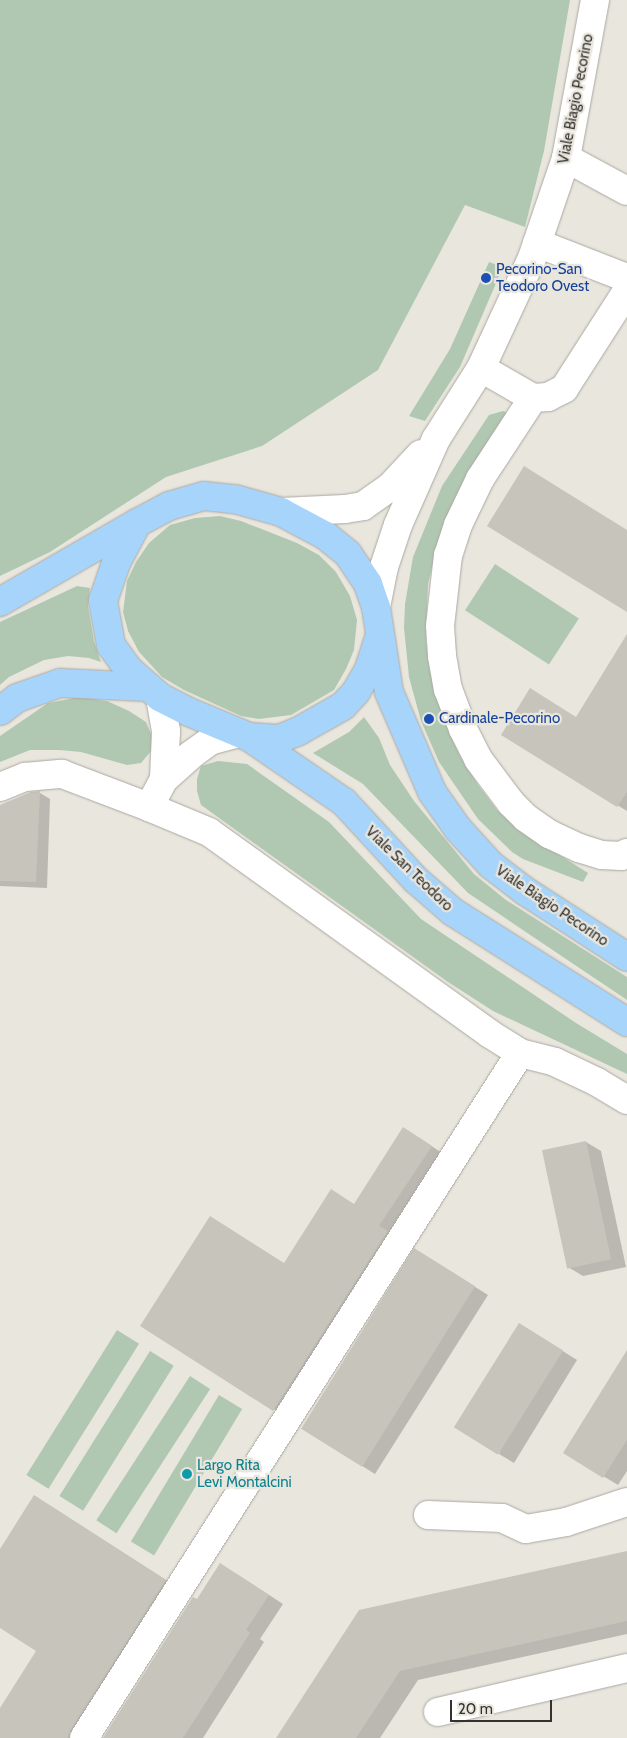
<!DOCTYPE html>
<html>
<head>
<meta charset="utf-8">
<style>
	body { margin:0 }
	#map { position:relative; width:627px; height:1738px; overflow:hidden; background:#e9e6de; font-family:Cabin,sans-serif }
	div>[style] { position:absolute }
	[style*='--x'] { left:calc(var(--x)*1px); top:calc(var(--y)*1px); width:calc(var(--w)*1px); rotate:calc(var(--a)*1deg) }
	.green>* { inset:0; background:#b0c8b1; transform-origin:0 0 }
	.shadow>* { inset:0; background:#0003 }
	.building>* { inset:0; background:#c7c4bc; transform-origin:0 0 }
	.roads { filter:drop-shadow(0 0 1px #aba8a1) drop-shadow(0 0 1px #aba8a1) }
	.minor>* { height:28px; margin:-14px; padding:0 14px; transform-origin:14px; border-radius:14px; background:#fff }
	.major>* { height:28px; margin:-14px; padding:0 14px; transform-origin:14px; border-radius:14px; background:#a6d4fa }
	.dots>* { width:14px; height:14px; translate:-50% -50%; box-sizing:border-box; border:2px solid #e9e6de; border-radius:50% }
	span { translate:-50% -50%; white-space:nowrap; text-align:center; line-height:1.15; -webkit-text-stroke:4.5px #e9e6de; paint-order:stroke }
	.street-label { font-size:15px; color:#34322f }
	.transit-label { font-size:15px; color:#164399 }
	.left { translate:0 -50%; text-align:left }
	.culture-label { font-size:15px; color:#0d838f }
	.scale { position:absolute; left:450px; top:1700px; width:102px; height:22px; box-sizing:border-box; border:2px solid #34322f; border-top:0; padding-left:6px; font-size:15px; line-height:18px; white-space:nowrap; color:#34322f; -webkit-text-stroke:4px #e9e6de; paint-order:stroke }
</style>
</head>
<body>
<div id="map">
	<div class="green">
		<div style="clip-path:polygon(0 0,570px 0,544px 151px,525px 227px,465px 205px,378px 370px,262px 446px,166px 477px,50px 552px,0 576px)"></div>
		<div style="clip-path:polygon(489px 262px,503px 267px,460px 367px,425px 421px,409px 416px,450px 349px)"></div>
		<div style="clip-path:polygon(503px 411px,508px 413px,436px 551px,428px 584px,427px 608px,426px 640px,429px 667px,446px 725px,460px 756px,478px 785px,497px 810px,514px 826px,588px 873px,583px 882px,523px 859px,512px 852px,478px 819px,439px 762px,421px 721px,409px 677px,404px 628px,405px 604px,413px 557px,442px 486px,489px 415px)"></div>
		<div style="clip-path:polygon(220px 516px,241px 521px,297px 543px,319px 555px,336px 572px,350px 596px,357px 620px,354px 650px,346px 669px,334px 690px,291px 715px,259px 719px,241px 716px,184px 690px,162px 677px,152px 666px,139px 652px,128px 631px,123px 612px,127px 581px,136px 562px,149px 543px,170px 525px,195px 518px)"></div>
		<div style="left:495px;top:564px;width:100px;height:55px;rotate:33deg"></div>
		<div style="clip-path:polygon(77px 586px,90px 588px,88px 606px,94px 641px,101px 662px,89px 658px,68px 656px,44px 660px,9px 677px,0 685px,0 622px)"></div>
		<div style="clip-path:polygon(80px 697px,107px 701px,129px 711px,146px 722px,152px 736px,152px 750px,141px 763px,127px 765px,81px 752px,59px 750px,30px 750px,0 762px,0 736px,48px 703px)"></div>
		<div style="clip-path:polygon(364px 717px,379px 738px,390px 765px,414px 801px,474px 874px,506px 900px,627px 977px,627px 1000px,468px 893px,363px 784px,313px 753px,349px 732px)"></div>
		<div style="clip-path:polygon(218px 761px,247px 764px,329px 822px,421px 919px,576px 1023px,627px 1054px,627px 1074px,493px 1011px,448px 982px,201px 805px,197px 791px,197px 779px,201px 766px)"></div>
		<div style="left:117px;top:1330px;width:26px;height:171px;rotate:32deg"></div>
		<div style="left:150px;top:1351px;width:28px;height:171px;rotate:32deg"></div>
		<div style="left:190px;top:1376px;width:24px;height:172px;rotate:33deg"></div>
		<div style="left:219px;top:1395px;width:27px;height:171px;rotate:31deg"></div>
	</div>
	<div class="shadow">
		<div style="clip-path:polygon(627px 636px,627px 811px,502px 735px,576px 718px)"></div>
		<div style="clip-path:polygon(40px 793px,50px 799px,47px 888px,0 886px,0 806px)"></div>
		<div style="clip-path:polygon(418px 1137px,445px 1155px,288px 1418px,142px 1326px,285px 1264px,355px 1205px)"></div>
		<div style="clip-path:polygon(586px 1142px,601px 1151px,626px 1267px,583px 1276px,568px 1267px)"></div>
		<div style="clip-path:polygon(429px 1258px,488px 1295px,375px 1474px,302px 1428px)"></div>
		<div style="clip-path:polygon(534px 1333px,577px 1360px,514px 1463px,499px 1454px)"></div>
		<div style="clip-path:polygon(627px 1353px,627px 1471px,618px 1485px,565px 1453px)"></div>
		<div style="clip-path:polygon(49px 1505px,180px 1589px,85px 1738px,0 1738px,0 1710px,38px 1651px,0 1627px,0 1551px)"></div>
		<div style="clip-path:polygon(627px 1552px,627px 1634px,418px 1680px,380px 1738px,277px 1738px,360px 1611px)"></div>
		<div style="clip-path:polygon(235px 1573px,283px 1604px,260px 1639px,264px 1642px,203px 1738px,104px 1738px,198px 1600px)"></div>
	</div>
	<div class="building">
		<div style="clip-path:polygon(524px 466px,627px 530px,627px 612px,487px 526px)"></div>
		<div style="clip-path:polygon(627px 634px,627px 792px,617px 807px,501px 735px,530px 688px,576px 717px)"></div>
		<div style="clip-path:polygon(40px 791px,36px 882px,0 881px,0 805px,31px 792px)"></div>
		<div style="clip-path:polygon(403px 1127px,432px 1146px,379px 1226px,388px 1231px,273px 1411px,140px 1326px,210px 1216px,284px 1263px,331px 1189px,354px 1204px)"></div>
		<div style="left:586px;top:1141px;width:121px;height:45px;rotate:78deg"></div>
		<div style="left:414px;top:1248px;width:72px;height:213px;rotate:32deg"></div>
		<div style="left:519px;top:1323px;width:52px;height:123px;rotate:32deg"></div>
		<div style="clip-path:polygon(627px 1350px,627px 1440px,603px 1478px,563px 1453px)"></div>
		<div style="clip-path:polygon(34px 1495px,166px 1580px,71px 1730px,68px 1738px,0 1738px,0 1708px,36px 1651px,0 1628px,0 1549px)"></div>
		<div style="clip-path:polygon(627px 1551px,627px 1621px,400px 1671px,356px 1738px,276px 1738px,359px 1610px)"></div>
		<div style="clip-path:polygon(220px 1563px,269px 1595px,246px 1630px,250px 1633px,183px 1738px,103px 1738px,193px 1597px,197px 1599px)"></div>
	</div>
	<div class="roads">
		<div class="minor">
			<div style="--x:566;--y:158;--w:69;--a:28.4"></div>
			<div style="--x:537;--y:243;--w:97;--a:21.3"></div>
			<div style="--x:481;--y:368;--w:60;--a:30"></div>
			<div style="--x:533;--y:398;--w:15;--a:-4"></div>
			<div style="--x:548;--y:397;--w:18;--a:-27"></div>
			<div style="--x:564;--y:389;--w:117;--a:-57.3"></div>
			<div style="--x:533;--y:398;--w:97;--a:123.2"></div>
			<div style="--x:480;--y:479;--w:51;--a:115.6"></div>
			<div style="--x:458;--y:525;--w:32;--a:108"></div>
			<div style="--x:448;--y:555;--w:71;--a:96.4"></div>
			<div style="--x:440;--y:626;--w:30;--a:86"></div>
			<div style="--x:442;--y:656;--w:34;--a:80"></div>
			<div style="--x:448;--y:689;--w:43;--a:69.4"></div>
			<div style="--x:463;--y:729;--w:34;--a:63"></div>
			<div style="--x:478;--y:759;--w:55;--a:53.1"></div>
			<div style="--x:511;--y:803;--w:21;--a:45"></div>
			<div style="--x:526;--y:818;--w:28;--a:35"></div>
			<div style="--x:549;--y:834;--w:33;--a:25"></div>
			<div style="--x:579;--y:848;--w:24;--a:17"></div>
			<div style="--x:602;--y:855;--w:19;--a:3"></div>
			<div style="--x:621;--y:856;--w:7;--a:-27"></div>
			<div style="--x:281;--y:512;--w:64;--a:-2.7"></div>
			<div style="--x:345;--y:509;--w:18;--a:-9"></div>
			<div style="--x:363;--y:506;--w:33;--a:-35"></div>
			<div style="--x:390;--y:487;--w:45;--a:-46.8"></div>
			<div style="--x:376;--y:607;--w:41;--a:-78.7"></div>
			<div style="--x:384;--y:567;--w:44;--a:-71.6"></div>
			<div style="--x:398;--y:525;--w:94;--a:-66.2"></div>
			<div style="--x:436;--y:439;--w:84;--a:-57.6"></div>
			<div style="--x:481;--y:368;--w:121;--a:-65.1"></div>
			<div style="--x:532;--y:258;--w:106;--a:-71.2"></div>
			<div style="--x:566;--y:158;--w:161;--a:-79.6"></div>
			<div style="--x:160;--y:697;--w:35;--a:80"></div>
			<div style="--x:166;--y:731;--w:48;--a:92.4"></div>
			<div style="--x:239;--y:733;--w:30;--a:165"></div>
			<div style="--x:210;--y:741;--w:24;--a:144"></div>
			<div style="--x:191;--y:755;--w:36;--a:138"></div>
			<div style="--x:164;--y:779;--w:32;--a:118"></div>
			<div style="--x:149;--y:807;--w:65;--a:22.6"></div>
			<div style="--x:209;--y:832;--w:346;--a:35.7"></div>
			<div style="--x:490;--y:1034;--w:36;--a:32"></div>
			<div style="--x:520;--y:1053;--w:36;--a:14"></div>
			<div style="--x:555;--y:1062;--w:47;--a:25.5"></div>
			<div style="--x:597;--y:1082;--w:35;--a:31"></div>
			<div style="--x:0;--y:787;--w:27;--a:-22"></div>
			<div style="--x:25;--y:777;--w:37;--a:-5"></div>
			<div style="--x:62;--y:774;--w:93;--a:20.8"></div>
			<div style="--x:428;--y:1515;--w:74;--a:2.3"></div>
			<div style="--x:502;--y:1518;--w:26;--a:25"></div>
			<div style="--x:526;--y:1529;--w:41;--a:-9.9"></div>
			<div style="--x:566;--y:1522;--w:64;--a:-18.2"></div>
			<div style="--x:438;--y:1712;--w:194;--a:-13.1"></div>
			<div style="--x:84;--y:1738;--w:812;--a:-57.52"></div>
		</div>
		<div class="major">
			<div style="--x:0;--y:602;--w:158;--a:-30"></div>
			<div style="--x:379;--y:638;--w:35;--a:108"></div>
			<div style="--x:368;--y:671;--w:24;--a:120"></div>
			<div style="--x:356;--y:692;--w:19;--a:133"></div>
			<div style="--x:343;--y:706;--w:51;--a:150.4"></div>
			<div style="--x:299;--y:731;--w:22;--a:158"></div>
			<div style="--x:279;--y:739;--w:30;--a:-176"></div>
			<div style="--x:249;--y:737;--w:65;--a:-157.4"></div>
			<div style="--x:189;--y:712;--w:33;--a:-153"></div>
			<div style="--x:160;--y:697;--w:41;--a:-138.9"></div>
			<div style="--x:129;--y:670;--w:31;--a:-126"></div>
			<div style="--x:111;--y:645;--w:45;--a:-100.3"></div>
			<div style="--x:103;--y:601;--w:40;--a:-71.1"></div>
			<div style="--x:116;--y:563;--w:45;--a:-62.3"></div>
			<div style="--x:137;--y:523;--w:36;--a:-28"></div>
			<div style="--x:169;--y:506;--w:36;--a:-16"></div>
			<div style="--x:204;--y:496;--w:31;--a:6"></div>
			<div style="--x:235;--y:499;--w:48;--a:15.8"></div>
			<div style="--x:281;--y:512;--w:51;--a:28.1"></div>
			<div style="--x:326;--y:536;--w:28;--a:39"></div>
			<div style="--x:348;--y:554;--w:36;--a:56"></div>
			<div style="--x:368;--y:584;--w:24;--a:71"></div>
			<div style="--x:376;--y:607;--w:86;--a:81.3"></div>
			<div style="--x:389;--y:692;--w:109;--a:66.7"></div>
			<div style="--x:432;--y:792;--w:45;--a:54.9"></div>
			<div style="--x:458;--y:829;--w:49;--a:47.5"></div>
			<div style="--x:491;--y:865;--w:43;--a:37.4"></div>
			<div style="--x:525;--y:891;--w:121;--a:32.9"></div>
			<div style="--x:0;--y:711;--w:21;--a:-37"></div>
			<div style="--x:17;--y:698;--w:46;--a:-19.2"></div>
			<div style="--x:60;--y:683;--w:88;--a:2.6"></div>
			<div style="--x:249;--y:737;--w:115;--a:34.4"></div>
			<div style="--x:344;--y:802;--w:106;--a:47.3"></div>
			<div style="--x:416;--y:880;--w:49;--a:40.9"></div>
			<div style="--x:453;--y:912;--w:206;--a:32.3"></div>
		</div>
	</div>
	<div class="dots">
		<div style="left:486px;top:278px;background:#1a4fb4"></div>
		<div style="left:429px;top:719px;background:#1a4fb4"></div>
		<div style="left:187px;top:1474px;background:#0f9aa8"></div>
	</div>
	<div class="street-label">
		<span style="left:576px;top:99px;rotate:-79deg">Viale Biagio Pecorino</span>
		<span style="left:409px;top:869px;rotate:44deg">Viale San Teodoro</span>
		<span style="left:552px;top:906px;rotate:34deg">Viale Biagio Pecorino</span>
	</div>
	<div class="transit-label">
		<span class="left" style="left:496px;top:278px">Pecorino-San<br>Teodoro Ovest</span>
		<span class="left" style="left:439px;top:719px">Cardinale-Pecorino</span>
	</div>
	<div class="culture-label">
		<span class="left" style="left:197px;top:1474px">Largo Rita<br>Levi Montalcini</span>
	</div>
	<div class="scale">20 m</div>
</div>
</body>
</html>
